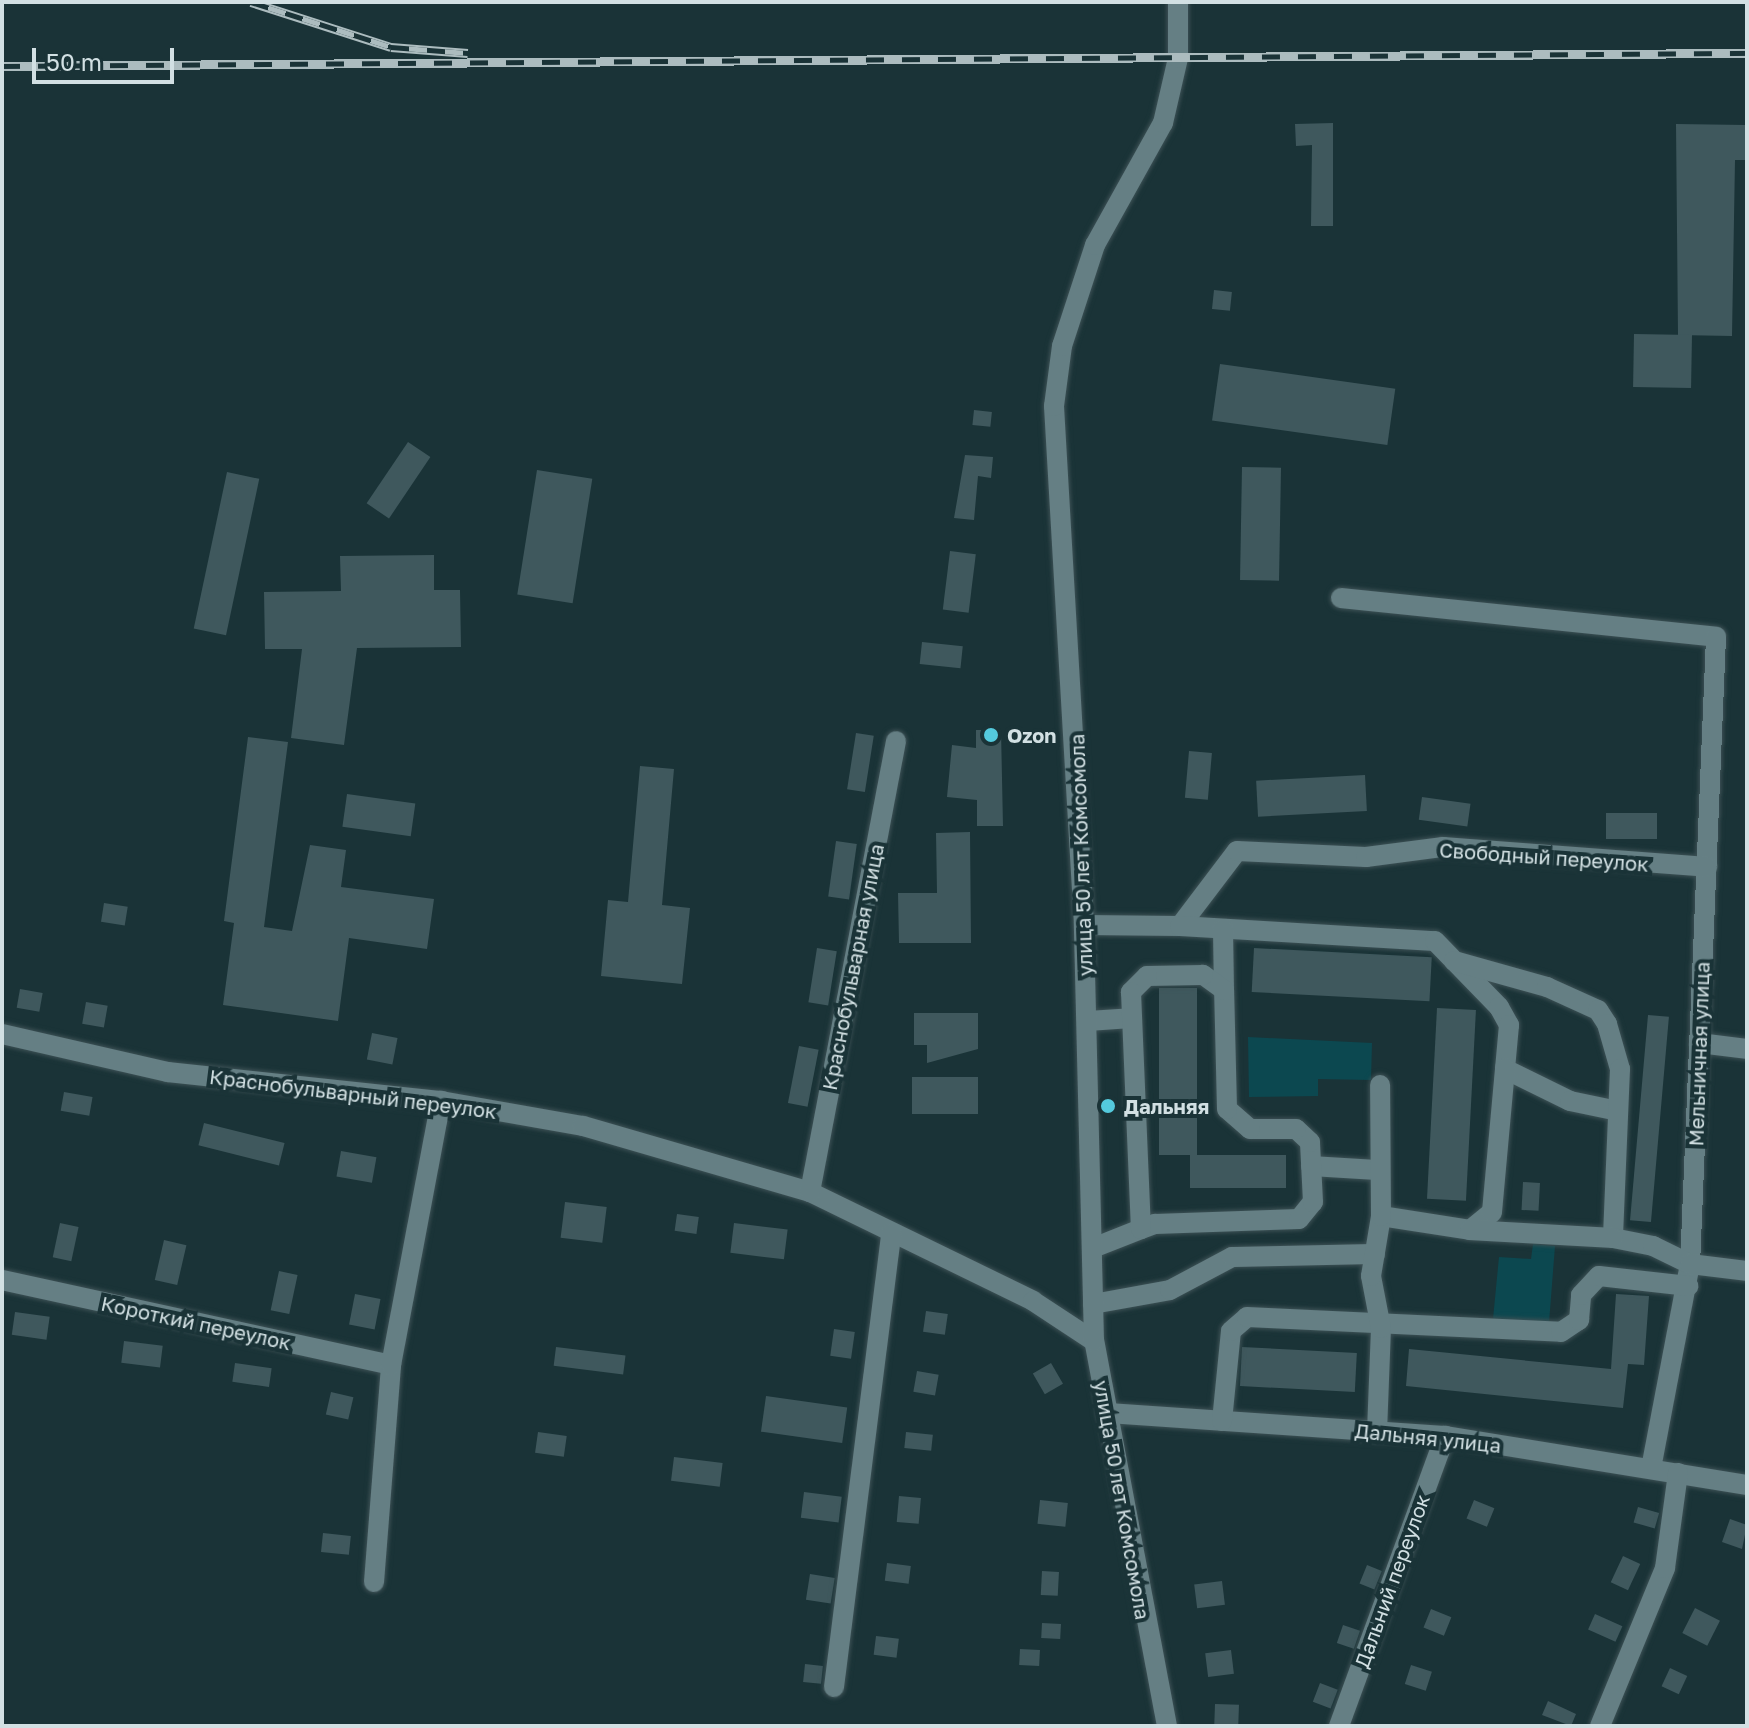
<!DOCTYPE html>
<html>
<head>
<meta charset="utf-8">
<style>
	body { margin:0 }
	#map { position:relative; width:1749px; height:1728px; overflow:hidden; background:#1a3337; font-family:"Golos Text",sans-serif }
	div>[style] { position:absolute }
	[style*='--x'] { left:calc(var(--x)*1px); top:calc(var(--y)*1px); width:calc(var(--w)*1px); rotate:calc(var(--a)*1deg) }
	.green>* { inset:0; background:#0c4850 }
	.building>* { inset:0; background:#3f585d; transform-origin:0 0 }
	.roads { filter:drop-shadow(0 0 2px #3d5155) drop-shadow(0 0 2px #3d5155) }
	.minor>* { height:20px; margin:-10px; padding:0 10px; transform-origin:10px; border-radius:10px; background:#657f84 }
	.rail>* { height:9px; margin-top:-4.5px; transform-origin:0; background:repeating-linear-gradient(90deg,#1a3337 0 18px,#acbcbf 0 36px); box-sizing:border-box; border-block:2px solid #acbcbf }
	.dots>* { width:22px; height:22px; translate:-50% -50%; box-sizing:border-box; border:4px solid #1a3337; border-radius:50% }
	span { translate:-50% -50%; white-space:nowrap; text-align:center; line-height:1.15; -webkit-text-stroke:8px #1a3337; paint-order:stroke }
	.poi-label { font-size:20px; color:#d2e0e3; font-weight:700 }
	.left { translate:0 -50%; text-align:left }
	.street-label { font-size:20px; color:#d2e0e3 }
	.frame { position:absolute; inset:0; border:4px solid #d2e0e3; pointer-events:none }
	.scale { position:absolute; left:32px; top:48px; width:142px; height:36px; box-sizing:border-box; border:4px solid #d2e0e3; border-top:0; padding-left:10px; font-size:24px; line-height:28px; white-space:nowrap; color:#d2e0e3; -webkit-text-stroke:6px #1a3337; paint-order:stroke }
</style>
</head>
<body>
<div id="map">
	<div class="green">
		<div style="clip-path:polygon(1248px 1037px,1372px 1043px,1371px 1080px,1318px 1079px,1318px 1096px,1249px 1097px)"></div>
		<div style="clip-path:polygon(1533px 1244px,1555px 1246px,1549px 1323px,1493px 1319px,1499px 1257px,1531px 1259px)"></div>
	</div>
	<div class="building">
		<div style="clip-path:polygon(1333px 123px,1333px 226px,1311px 226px,1312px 145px,1296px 146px,1295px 124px)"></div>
		<div style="clip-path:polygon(1676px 124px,1746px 125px,1745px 160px,1735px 160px,1732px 336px,1678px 335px)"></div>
		<div style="left:1214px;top:290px;width:18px;height:19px;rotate:6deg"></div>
		<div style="left:1634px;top:334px;width:58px;height:53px;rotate:1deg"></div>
		<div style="left:1220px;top:364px;width:177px;height:57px;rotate:8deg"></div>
		<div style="left:974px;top:410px;width:18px;height:15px;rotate:6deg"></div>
		<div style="left:408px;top:442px;width:27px;height:74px;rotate:34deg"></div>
		<div style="clip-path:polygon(965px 455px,993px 457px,991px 478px,978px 476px,974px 520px,954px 518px)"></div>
		<div style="left:1242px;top:467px;width:39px;height:113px;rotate:1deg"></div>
		<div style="left:537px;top:470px;width:56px;height:126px;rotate:9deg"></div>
		<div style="left:227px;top:472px;width:33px;height:160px;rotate:12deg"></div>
		<div style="left:950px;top:551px;width:26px;height:59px;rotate:7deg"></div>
		<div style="clip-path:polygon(434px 555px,434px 590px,460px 590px,461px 647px,357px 648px,344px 745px,291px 738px,302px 649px,265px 649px,264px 592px,341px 591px,340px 556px)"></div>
		<div style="left:922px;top:642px;width:41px;height:22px;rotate:6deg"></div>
		<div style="clip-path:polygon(976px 730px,1001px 730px,1003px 826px,977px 826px,977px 800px,947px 797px,952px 745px,976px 748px)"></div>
		<div style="left:856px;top:733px;width:18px;height:57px;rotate:9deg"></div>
		<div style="clip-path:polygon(248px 737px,288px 742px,264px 927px,292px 931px,310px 845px,346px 850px,341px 887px,434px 899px,427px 949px,349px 938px,338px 1021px,223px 1005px,234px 923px,224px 921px)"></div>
		<div style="left:1189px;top:751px;width:23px;height:47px;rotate:5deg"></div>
		<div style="clip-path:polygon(640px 766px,674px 769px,662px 905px,690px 908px,682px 984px,601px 976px,608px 900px,628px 902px)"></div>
		<div style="left:1365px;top:775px;width:36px;height:109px;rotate:87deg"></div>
		<div style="left:347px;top:794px;width:69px;height:33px;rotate:8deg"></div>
		<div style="left:1422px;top:797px;width:49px;height:23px;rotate:8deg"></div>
		<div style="left:1606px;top:813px;width:51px;height:26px"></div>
		<div style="clip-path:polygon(970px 832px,971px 943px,899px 943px,898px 893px,937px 893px,936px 833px)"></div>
		<div style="left:836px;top:841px;width:21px;height:56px;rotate:8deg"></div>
		<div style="left:104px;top:903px;width:24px;height:19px;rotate:9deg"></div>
		<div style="left:817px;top:948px;width:20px;height:55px;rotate:9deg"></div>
		<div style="left:1254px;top:948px;width:178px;height:44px;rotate:3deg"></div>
		<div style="left:1197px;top:988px;width:167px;height:38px;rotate:90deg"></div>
		<div style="left:20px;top:989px;width:23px;height:19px;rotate:10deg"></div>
		<div style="left:86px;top:1002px;width:22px;height:22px;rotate:10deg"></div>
		<div style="left:1437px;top:1008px;width:39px;height:191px;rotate:3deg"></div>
		<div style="clip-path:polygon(914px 1013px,978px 1013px,978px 1049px,927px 1063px,927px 1045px,914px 1045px)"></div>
		<div style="left:1648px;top:1015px;width:21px;height:206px;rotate:5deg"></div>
		<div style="left:372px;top:1033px;width:26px;height:27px;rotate:11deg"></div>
		<div style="left:799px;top:1046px;width:20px;height:58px;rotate:11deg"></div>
		<div style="left:978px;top:1077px;width:37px;height:66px;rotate:90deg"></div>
		<div style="left:64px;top:1092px;width:29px;height:19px;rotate:10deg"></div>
		<div style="left:204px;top:1123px;width:83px;height:23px;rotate:14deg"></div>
		<div style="left:341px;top:1151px;width:36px;height:26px;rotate:10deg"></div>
		<div style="left:1190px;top:1155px;width:96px;height:33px"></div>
		<div style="left:1523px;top:1182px;width:17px;height:28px;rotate:3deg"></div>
		<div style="left:565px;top:1202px;width:42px;height:36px;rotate:7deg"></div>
		<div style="left:677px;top:1214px;width:22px;height:17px;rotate:8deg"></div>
		<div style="left:60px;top:1223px;width:19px;height:35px;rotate:12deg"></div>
		<div style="left:734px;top:1223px;width:54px;height:30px;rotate:7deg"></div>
		<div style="left:164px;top:1240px;width:23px;height:41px;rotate:13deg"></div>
		<div style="left:279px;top:1271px;width:19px;height:40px;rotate:12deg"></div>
		<div style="left:355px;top:1294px;width:26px;height:31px;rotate:11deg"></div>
		<div style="clip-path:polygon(1616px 1294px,1649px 1296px,1644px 1365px,1628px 1364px,1623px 1408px,1406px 1386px,1409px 1349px,1611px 1369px)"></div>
		<div style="left:926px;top:1311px;width:22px;height:21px;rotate:8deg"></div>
		<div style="left:15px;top:1312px;width:35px;height:23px;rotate:8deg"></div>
		<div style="left:834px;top:1329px;width:21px;height:27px;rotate:8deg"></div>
		<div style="left:124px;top:1341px;width:39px;height:22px;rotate:7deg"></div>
		<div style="left:556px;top:1347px;width:70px;height:19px;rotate:7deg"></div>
		<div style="left:1242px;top:1347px;width:115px;height:39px;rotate:3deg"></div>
		<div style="left:235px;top:1363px;width:37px;height:19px;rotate:8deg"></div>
		<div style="left:1051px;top:1363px;width:24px;height:21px;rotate:60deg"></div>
		<div style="left:917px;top:1371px;width:22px;height:21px;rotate:10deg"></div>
		<div style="left:331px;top:1392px;width:23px;height:23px;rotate:13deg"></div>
		<div style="left:766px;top:1396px;width:82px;height:36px;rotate:8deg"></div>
		<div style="left:538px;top:1432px;width:29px;height:21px;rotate:8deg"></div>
		<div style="left:906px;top:1432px;width:27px;height:16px;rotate:6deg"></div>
		<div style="left:674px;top:1457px;width:49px;height:24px;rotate:7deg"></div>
		<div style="left:804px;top:1492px;width:38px;height:26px;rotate:7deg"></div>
		<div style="left:899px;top:1496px;width:22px;height:26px;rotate:5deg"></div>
		<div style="left:1040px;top:1500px;width:28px;height:24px;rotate:6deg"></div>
		<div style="left:1474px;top:1500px;width:22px;height:20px;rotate:22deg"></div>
		<div style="left:1638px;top:1507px;width:22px;height:16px;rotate:16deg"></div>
		<div style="clip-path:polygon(1730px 1519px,1747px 1525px,1742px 1549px,1722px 1542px)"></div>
		<div style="left:323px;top:1533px;width:28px;height:19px;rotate:6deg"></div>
		<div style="left:1623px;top:1556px;width:19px;height:29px;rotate:25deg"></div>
		<div style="left:887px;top:1563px;width:24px;height:18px;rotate:7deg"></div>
		<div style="left:1367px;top:1565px;width:16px;height:20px;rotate:22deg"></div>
		<div style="left:1042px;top:1571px;width:17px;height:24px;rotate:3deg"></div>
		<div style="left:810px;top:1574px;width:25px;height:26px;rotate:9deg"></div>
		<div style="left:1222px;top:1581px;width:24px;height:28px;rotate:83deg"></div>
		<div style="left:1695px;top:1608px;width:28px;height:28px;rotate:27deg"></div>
		<div style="left:1431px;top:1609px;width:22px;height:20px;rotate:22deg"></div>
		<div style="left:1595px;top:1614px;width:30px;height:17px;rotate:24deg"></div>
		<div style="left:1042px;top:1623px;width:19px;height:15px;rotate:3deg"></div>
		<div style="left:1343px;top:1625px;width:18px;height:19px;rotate:19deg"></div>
		<div style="left:876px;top:1636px;width:23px;height:19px;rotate:7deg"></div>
		<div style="left:1020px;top:1649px;width:20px;height:16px;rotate:3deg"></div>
		<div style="left:1231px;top:1650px;width:24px;height:26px;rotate:83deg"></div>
		<div style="left:805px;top:1664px;width:18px;height:18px;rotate:6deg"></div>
		<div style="left:1411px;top:1665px;width:22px;height:20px;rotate:18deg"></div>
		<div style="left:1670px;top:1668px;width:19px;height:20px;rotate:25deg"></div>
		<div style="left:1320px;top:1683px;width:19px;height:20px;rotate:21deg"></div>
		<div style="clip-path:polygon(1548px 1701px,1576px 1714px,1571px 1726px,1542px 1715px)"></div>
		<div style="left:1215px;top:1704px;width:24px;height:22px;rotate:2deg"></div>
	</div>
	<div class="roads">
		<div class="minor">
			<div style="--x:1341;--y:598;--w:377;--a:5.9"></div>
			<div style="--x:1716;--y:637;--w:628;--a:92.37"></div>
			<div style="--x:1690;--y:1264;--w:208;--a:100.8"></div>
			<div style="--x:1084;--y:925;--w:96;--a:0.6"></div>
			<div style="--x:1180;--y:926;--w:94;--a:-52.8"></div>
			<div style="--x:1237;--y:851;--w:129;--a:2.7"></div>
			<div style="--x:1366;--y:857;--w:78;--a:-7.4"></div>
			<div style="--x:1443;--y:847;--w:265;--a:4.3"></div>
			<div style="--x:1180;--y:926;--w:255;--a:3.4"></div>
			<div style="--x:1435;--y:941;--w:92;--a:45.9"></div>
			<div style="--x:1499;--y:1007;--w:21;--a:61"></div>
			<div style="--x:1509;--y:1025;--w:44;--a:95.2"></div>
			<div style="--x:1505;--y:1069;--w:72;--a:26.2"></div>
			<div style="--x:1570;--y:1101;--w:49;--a:11.8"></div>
			<div style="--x:1223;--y:929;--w:61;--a:89.1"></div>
			<div style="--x:1454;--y:961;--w:97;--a:15.6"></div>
			<div style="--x:1547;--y:987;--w:56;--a:24.3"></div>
			<div style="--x:1598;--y:1010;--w:17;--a:57"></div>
			<div style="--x:1607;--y:1024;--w:47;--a:73.9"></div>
			<div style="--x:1620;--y:1069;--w:169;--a:92.4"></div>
			<div style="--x:1613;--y:1238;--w:41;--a:11.3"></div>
			<div style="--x:1653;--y:1246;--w:41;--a:25.9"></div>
			<div style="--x:1690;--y:1264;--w:57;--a:7"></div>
			<div style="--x:1087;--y:1021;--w:45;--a:-3.8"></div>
			<div style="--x:2;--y:1034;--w:170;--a:12.9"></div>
			<div style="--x:168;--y:1072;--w:275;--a:6.1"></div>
			<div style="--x:441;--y:1101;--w:144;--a:10"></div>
			<div style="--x:583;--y:1126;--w:236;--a:16.2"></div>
			<div style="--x:810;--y:1192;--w:248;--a:26"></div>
			<div style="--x:1033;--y:1301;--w:73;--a:33.3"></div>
			<div style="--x:1699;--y:1043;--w:48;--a:7.1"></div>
			<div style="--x:1311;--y:1166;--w:66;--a:3.5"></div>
			<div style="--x:810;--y:1192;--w:459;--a:-79.2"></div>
			<div style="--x:1381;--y:1216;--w:90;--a:8.9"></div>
			<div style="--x:1470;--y:1230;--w:28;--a:-39"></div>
			<div style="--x:1492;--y:1212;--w:144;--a:-84.8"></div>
			<div style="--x:1470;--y:1230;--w:143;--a:3.2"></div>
			<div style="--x:1093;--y:1248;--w:52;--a:-21.6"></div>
			<div style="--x:1141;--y:1229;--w:15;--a:-20"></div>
			<div style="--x:1155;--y:1224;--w:144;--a:-2"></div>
			<div style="--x:1299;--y:1219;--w:22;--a:-51"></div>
			<div style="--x:1313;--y:1202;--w:60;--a:-92.9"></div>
			<div style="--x:1310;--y:1142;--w:19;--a:-137"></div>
			<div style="--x:1296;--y:1129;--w:46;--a:180"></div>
			<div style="--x:1250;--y:1129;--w:30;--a:-139"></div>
			<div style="--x:1227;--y:1109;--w:119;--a:-91.4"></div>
			<div style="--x:1224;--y:990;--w:26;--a:-144"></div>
			<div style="--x:1203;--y:975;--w:56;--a:179"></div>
			<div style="--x:1147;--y:976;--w:23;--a:135"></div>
			<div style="--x:1131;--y:992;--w:237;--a:87.6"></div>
			<div style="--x:2;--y:1280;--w:398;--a:12.3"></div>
			<div style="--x:1093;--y:1304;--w:78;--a:-10.3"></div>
			<div style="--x:1170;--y:1290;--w:70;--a:-28"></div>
			<div style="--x:1232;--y:1257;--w:143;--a:-1.2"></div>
			<div style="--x:1107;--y:1413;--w:339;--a:3.9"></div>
			<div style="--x:1445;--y:1436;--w:306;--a:9.2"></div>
			<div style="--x:1222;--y:1421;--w:90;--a:-84.3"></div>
			<div style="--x:1231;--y:1331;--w:21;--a:-41"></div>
			<div style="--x:1247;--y:1317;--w:314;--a:2.7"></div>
			<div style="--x:1561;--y:1332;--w:22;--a:-34"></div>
			<div style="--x:1579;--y:1320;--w:25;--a:-85"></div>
			<div style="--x:1581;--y:1295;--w:26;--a:-47"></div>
			<div style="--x:1599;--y:1276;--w:90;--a:6.4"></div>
			<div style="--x:1377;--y:1432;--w:104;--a:-87.8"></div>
			<div style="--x:1381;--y:1328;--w:53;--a:-100.9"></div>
			<div style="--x:1371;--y:1276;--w:61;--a:-80.5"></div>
			<div style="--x:1381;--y:1216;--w:131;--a:-90.4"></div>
			<div style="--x:374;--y:1582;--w:218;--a:-85.5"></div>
			<div style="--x:391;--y:1365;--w:269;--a:-79.3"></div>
			<div style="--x:834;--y:1687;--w:457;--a:-82.8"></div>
			<div style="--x:1167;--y:1726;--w:392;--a:-100.7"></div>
			<div style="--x:1094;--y:1341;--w:416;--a:-91.4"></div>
			<div style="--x:1084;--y:925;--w:520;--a:-93.31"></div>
			<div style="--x:1054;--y:406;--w:61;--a:-82.4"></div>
			<div style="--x:1062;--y:346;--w:106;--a:-71.9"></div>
			<div style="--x:1095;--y:245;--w:140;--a:-60.9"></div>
			<div style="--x:1163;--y:123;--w:67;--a:-77"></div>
			<div style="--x:1178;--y:58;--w:56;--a:-90"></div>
			<div style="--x:1339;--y:1726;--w:309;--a:-69.9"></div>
			<div style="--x:1600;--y:1726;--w:171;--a:-67.6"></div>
			<div style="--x:1665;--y:1568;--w:96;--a:-82.2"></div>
		</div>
	</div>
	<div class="rail">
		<div style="--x:251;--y:2;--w:147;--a:17.8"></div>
		<div style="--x:391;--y:47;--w:77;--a:4.5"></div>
		<div style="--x:2;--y:66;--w:1745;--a:-0.43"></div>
	</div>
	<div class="dots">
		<div style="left:991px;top:735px;background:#54cadd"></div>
		<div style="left:1108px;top:1106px;background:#54cadd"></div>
	</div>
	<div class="poi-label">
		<span class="left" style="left:1007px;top:735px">Ozon</span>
		<span class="left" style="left:1124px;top:1106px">Дальняя</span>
	</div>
	<div class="street-label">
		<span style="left:1081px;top:855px;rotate:-92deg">улица 50 лет Комсомола</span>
		<span style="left:1544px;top:857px;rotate:4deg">Свободный переулок</span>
		<span style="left:853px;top:967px;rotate:-79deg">Краснобульварная улица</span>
		<span style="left:1699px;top:1054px;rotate:-88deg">Мельничная улица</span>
		<span style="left:353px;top:1094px;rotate:7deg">Краснобульварный переулок</span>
		<span style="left:196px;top:1323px;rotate:12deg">Короткий переулок</span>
		<span style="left:1428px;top:1438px;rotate:6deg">Дальняя улица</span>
		<span style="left:1122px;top:1500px;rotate:80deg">улица 50 лет Комсомола</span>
		<span style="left:1392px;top:1581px;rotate:-70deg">Дальний переулок</span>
	</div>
	<div class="frame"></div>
	<div class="scale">50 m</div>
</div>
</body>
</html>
